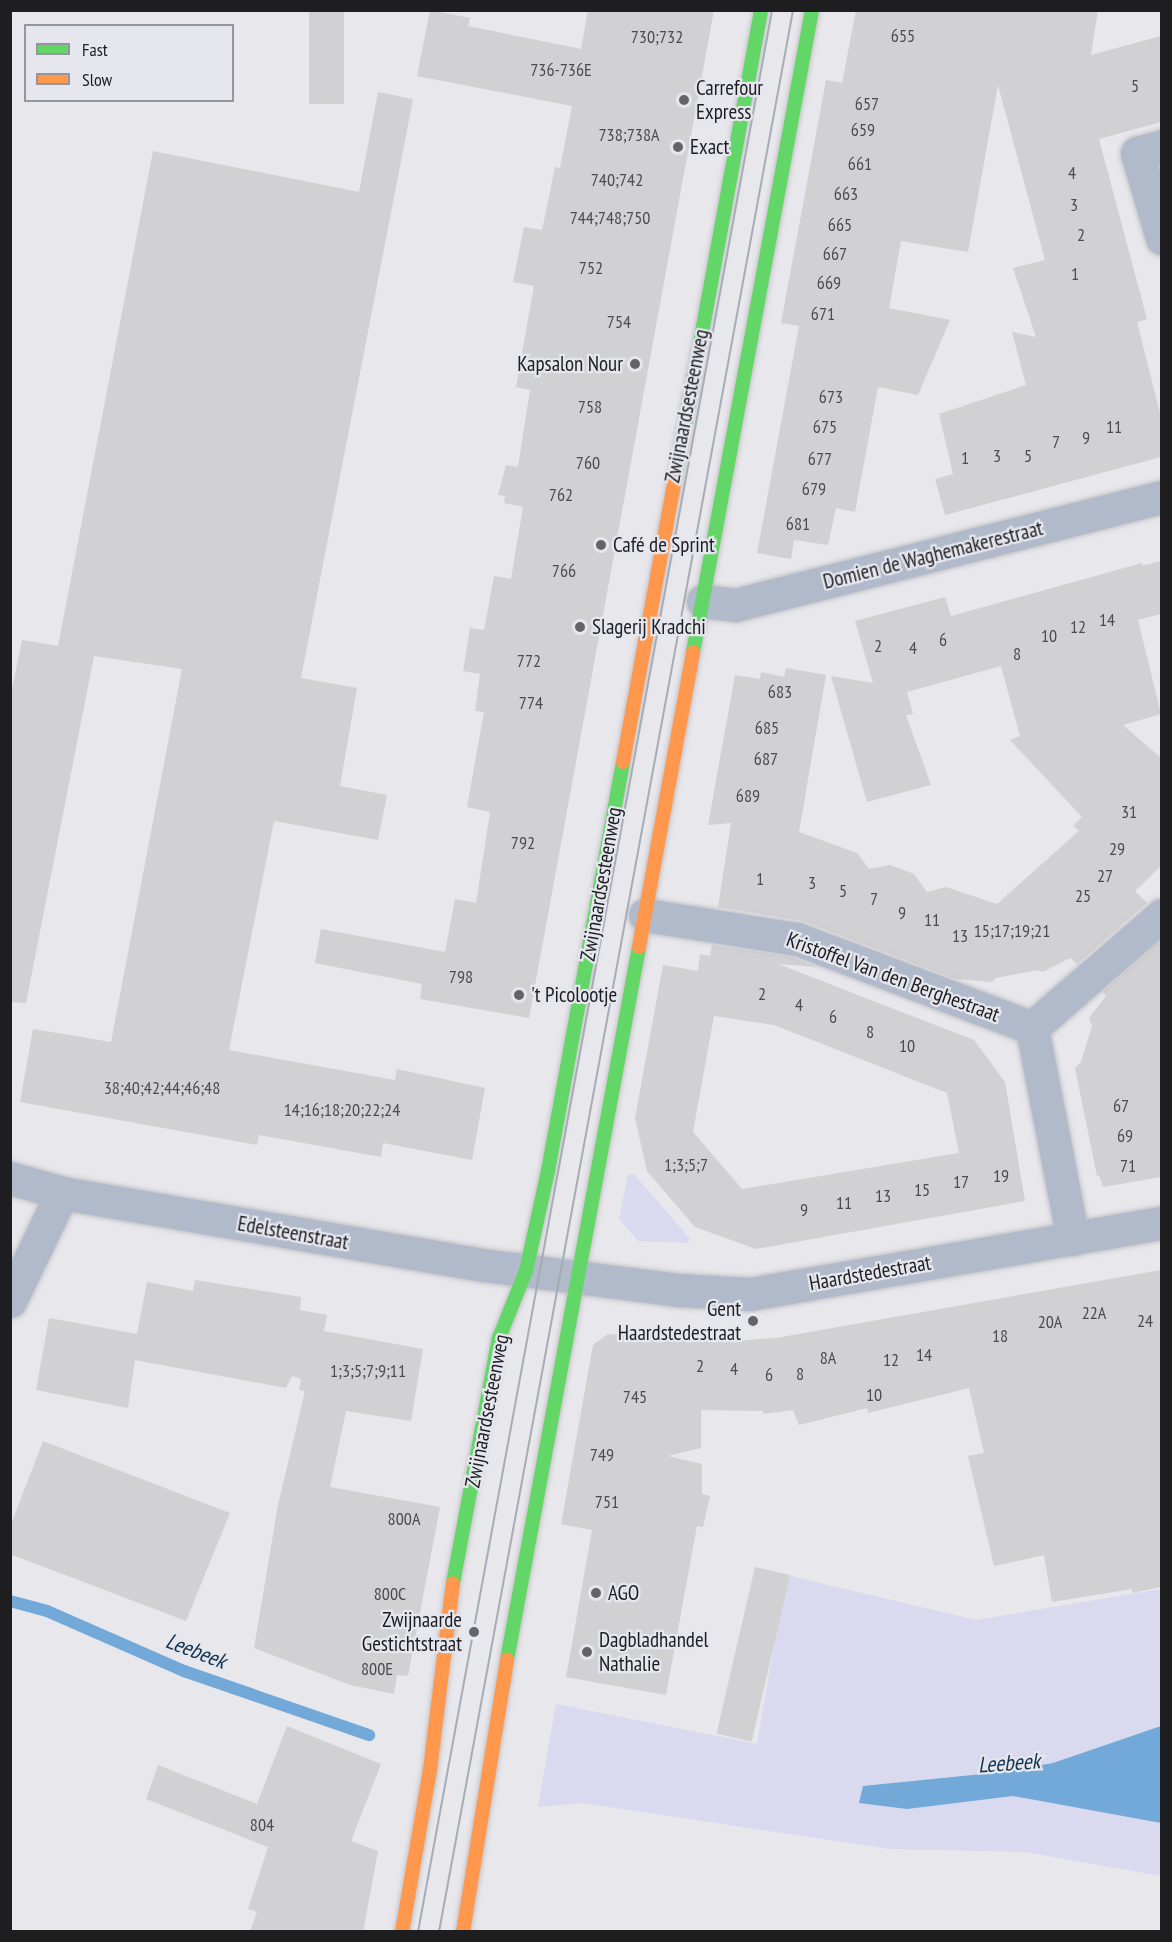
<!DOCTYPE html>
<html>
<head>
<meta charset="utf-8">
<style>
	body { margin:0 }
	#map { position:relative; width:1172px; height:1942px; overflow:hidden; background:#e7e7ec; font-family:"PT Sans Narrow",sans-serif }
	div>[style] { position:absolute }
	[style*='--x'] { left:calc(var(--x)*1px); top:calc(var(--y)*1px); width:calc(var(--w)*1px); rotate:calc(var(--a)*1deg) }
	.green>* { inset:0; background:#d9daef }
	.water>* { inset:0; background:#72a9d9 }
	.stream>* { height:12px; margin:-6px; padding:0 6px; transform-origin:6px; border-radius:6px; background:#72a9d9 }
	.building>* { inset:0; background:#d1d0d3; transform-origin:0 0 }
	.roads { filter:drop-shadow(0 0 2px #c4c4c7) drop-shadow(0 0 2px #c4c4c7) }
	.street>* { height:33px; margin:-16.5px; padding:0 16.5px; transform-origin:16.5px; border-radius:16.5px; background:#b0baca }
	.fast>* { height:14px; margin:-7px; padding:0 7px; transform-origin:7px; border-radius:7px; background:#63d668 }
	.slow>* { height:14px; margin:-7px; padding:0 7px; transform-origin:7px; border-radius:7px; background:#ff974d }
	.tram>* { height:1.5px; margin:-0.75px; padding:0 0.75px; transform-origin:0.75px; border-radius:0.75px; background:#a6acb6 }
	.dots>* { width:16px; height:16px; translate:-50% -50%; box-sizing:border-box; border:3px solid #e5e6ee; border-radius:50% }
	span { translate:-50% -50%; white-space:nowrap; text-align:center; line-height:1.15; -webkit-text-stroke:4.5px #e5e6ee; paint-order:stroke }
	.number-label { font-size:18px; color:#4c4c4e }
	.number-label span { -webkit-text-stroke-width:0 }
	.poi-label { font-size:21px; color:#1e1e21 }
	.left { translate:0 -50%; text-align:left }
	.right { translate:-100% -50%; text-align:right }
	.street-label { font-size:21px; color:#1e1e21 }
	.water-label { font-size:22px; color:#143550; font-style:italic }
	.frame { position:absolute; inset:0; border:12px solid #1e1e21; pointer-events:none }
	.legend { position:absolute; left:24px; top:24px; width:210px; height:78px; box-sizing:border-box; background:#e5e6ee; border:2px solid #95969c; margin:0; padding:8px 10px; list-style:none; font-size:18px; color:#1e1e21 }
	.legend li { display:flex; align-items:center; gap:12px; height:30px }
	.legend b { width:30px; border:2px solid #95969c }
</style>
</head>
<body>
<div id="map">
	<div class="green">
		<div style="clip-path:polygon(634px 1174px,690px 1239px,687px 1243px,638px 1241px,619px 1219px,628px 1175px)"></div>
		<div style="clip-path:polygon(786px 1575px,976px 1620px,1161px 1589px,1161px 1876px,1025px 1852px,890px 1849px,582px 1803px,538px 1807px,556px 1704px,757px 1744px)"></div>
	</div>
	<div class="water">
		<div style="clip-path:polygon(1161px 1726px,1161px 1823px,1013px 1796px,907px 1809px,859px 1803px,863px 1786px,1002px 1772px,1053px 1763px)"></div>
	</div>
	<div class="stream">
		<div style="--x:10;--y:1601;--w:38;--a:15"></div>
		<div style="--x:47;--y:1611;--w:150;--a:23.7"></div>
		<div style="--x:184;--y:1671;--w:196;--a:19.1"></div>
	</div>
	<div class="building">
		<div style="left:309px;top:10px;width:35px;height:94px"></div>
		<div style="clip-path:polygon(430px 10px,470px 18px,468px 26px,581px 49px,588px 10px,714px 10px,529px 1018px,420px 999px,422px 984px,315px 963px,321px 929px,445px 952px,455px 899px,476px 903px,490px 812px,467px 807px,484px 712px,475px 711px,480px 674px,463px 671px,470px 628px,484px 630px,494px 576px,511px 579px,523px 507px,504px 503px,505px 496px,498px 495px,506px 465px,518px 467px,530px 390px,516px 387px,534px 286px,513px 282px,524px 227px,542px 230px,555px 167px,560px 168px,572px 106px,417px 76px)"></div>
		<div style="clip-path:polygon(856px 10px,1098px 10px,1091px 55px,1161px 36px,1161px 122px,1099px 139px,1147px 319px,1137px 322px,1161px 417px,1161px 457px,945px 515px,935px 479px,953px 474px,939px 414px,1026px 385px,1012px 332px,1036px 337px,1013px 268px,1045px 260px,998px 85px,968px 252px,901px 241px,889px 308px,950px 320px,918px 395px,878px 387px,855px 512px,836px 508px,828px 545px,794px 540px,791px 559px,757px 553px,799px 326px,781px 323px,826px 80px,842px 83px)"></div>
		<div style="clip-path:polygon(378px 92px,413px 99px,301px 678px,357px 688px,340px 786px,387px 795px,378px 840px,274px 821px,229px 1050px,395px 1080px,397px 1069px,485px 1088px,472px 1160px,383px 1143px,381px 1157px,259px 1135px,257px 1145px,20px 1102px,33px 1029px,111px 1042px,182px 669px,94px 656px,26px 1003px,10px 1002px,10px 699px,22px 640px,58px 646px,153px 151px,359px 192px)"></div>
		<div style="clip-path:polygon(1161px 561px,1161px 614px,1138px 620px,1161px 714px,1123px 725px,1161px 758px,1161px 866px,1135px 891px,1147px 903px,1077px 964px,1070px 958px,1043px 972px,1038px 970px,996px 978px,992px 982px,955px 979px,803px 921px,718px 907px,731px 823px,708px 825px,735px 675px,760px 679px,761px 672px,784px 677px,786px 668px,826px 675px,799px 832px,857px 853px,869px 869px,890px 865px,914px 874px,927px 892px,946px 887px,997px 904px,1079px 831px,1073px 826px,1082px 817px,1010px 740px,1020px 736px,1001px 666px,907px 692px,913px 714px,906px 715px,931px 785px,867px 802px,831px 676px,873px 683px,855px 621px,945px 597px,951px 616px,1142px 563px,1142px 566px)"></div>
		<div style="clip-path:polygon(1161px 940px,1161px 1177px,1103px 1187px,1099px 1175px,1097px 1176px,1075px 1068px,1081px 1062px,1092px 1026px,1089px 1018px,1106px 996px,1102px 992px)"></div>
		<div style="clip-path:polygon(evenodd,712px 945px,792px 957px,817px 967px,778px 964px,974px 1040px,1005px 1082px,1025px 1201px,756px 1249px,695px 1227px,647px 1171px,635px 1118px,663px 965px,698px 971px,700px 954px,710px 956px,712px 945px,714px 1016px,774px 1025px,947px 1093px,959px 1153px,742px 1189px,693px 1132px,714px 1016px)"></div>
		<div style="clip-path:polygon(1161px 1270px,1161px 1587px,1132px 1593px,1132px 1589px,1052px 1602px,1044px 1555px,994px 1566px,968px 1456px,984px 1453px,969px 1388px,868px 1413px,867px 1408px,799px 1425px,793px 1410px,763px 1414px,763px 1411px,701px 1410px,701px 1448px,668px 1456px,702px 1464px,702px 1494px,710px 1496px,703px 1527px,697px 1526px,666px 1695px,566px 1677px,592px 1530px,561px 1524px,593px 1345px,608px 1334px,715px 1342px,776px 1338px)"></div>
		<div style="clip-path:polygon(195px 1280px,301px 1297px,300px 1310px,327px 1315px,324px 1331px,423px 1349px,411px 1421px,346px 1411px,330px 1487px,440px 1507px,408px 1676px,397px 1675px,394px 1694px,350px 1685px,254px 1648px,278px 1505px,305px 1391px,299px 1390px,301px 1379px,292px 1376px,286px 1388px,135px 1360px,128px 1408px,36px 1390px,49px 1318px,137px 1334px,147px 1282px,193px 1291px)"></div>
		<div style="clip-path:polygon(43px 1441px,230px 1513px,186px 1621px,10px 1554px,10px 1527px)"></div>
		<div style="left:755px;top:1567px;width:36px;height:171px;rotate:13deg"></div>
		<div style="clip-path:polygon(287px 1726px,381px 1764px,351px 1841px,378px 1851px,363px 1932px,250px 1932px,257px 1912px,248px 1909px,268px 1847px,146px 1799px,158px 1765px,257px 1804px)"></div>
	</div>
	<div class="roads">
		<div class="street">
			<div style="--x:1162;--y:146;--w:26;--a:164"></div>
			<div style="--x:1137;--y:153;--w:89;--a:73.6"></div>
			<div style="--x:703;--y:601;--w:32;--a:7"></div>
			<div style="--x:735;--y:605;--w:440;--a:-14.2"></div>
			<div style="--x:645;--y:915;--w:154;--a:9"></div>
			<div style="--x:797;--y:939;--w:251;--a:20.7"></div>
			<div style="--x:10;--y:1178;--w:54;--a:16.1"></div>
			<div style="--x:62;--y:1193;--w:427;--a:9.7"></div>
			<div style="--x:483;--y:1265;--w:198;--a:7.3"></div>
			<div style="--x:679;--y:1290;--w:71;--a:3.2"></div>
			<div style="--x:750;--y:1294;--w:418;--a:-9.8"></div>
			<div style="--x:1073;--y:1239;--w:215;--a:-101"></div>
			<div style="--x:1032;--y:1028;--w:172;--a:-41"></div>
			<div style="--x:10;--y:1301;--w:120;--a:-64.3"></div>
		</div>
		<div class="fast">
			<div style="--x:676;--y:474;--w:472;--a:-79.6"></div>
			<div style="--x:693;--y:652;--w:653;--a:-79.5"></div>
			<div style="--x:453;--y:1583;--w:249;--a:-79.4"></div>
			<div style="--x:499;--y:1338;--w:72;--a:-68.1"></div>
			<div style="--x:526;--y:1271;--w:102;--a:-77.6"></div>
			<div style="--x:548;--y:1171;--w:416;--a:-79.6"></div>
			<div style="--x:507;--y:1660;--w:725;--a:-79.51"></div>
		</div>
		<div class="slow">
			<div style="--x:623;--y:762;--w:293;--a:-79.6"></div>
			<div style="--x:639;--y:947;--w:300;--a:-79.6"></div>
			<div style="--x:402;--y:1932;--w:164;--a:-80.2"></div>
			<div style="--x:430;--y:1770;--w:188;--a:-83"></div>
			<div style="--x:463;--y:1932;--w:276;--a:-80.8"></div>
		</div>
	</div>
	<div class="tram">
		<div style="--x:418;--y:1932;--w:1954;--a:-79.56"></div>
		<div style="--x:439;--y:1932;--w:1954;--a:-79.56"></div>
	</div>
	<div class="dots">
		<div style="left:684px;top:100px;background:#646468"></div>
		<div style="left:678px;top:147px;background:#646468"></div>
		<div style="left:635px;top:364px;background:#646468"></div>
		<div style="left:601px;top:545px;background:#646468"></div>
		<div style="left:580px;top:627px;background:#646468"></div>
		<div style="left:519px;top:995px;background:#646468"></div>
		<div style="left:753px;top:1321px;background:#646468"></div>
		<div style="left:596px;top:1593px;background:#646468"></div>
		<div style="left:474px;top:1632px;background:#646468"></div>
		<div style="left:587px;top:1652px;background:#646468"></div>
	</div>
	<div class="number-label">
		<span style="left:903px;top:36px">655</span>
		<span style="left:657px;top:37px">730;732</span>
		<span style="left:561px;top:70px">736-736E</span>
		<span style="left:1135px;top:86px">5</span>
		<span style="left:867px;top:104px">657</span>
		<span style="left:863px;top:130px">659</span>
		<span style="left:629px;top:135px">738;738A</span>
		<span style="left:860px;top:164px">661</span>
		<span style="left:1072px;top:173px">4</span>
		<span style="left:617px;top:180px">740;742</span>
		<span style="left:846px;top:194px">663</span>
		<span style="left:1074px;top:205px">3</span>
		<span style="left:610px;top:218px">744;748;750</span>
		<span style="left:840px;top:225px">665</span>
		<span style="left:1081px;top:235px">2</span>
		<span style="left:835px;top:254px">667</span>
		<span style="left:591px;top:268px">752</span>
		<span style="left:1075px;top:274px">1</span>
		<span style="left:829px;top:283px">669</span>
		<span style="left:823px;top:314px">671</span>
		<span style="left:619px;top:322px">754</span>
		<span style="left:831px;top:397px">673</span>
		<span style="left:590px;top:407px">758</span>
		<span style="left:825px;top:427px">675</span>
		<span style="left:1114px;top:427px">11</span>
		<span style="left:1086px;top:438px">9</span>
		<span style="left:1056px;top:442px">7</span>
		<span style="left:997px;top:456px">3</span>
		<span style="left:1028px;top:456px">5</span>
		<span style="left:965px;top:458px">1</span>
		<span style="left:820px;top:459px">677</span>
		<span style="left:588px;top:463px">760</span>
		<span style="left:814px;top:489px">679</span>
		<span style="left:561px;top:495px">762</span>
		<span style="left:798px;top:524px">681</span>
		<span style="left:564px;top:571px">766</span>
		<span style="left:1107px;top:620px">14</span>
		<span style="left:1078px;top:627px">12</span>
		<span style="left:1049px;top:636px">10</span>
		<span style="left:943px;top:640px">6</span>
		<span style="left:878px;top:646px">2</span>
		<span style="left:913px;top:648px">4</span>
		<span style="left:1017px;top:654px">8</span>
		<span style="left:529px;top:661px">772</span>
		<span style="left:780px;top:692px">683</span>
		<span style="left:531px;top:703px">774</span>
		<span style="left:767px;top:728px">685</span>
		<span style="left:766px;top:759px">687</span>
		<span style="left:748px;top:796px">689</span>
		<span style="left:1129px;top:812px">31</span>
		<span style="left:523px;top:843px">792</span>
		<span style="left:1117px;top:849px">29</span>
		<span style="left:1105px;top:876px">27</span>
		<span style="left:760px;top:879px">1</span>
		<span style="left:812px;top:883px">3</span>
		<span style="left:843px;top:891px">5</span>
		<span style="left:1083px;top:896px">25</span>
		<span style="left:874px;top:899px">7</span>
		<span style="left:902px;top:913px">9</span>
		<span style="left:932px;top:920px">11</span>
		<span style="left:1012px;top:931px">15;17;19;21</span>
		<span style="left:960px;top:936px">13</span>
		<span style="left:461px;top:977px">798</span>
		<span style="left:762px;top:994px">2</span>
		<span style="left:799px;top:1005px">4</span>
		<span style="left:833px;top:1017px">6</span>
		<span style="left:870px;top:1032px">8</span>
		<span style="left:907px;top:1046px">10</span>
		<span style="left:162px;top:1088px">38;40;42;44;46;48</span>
		<span style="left:1121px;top:1106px">67</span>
		<span style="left:342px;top:1110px">14;16;18;20;22;24</span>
		<span style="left:1125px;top:1136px">69</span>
		<span style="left:686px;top:1165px">1;3;5;7</span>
		<span style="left:1128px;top:1166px">71</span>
		<span style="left:1001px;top:1176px">19</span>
		<span style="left:961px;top:1182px">17</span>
		<span style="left:922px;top:1190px">15</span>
		<span style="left:883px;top:1196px">13</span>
		<span style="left:844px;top:1203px">11</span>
		<span style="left:804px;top:1210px">9</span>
		<span style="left:1094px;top:1313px">22A</span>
		<span style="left:1145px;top:1321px">24</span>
		<span style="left:1050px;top:1322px">20A</span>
		<span style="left:1000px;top:1336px">18</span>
		<span style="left:924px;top:1355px">14</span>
		<span style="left:828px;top:1358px">8A</span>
		<span style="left:891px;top:1360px">12</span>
		<span style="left:700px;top:1366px">2</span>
		<span style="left:734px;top:1369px">4</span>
		<span style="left:368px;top:1371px">1;3;5;7;9;11</span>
		<span style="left:800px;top:1374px">8</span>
		<span style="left:769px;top:1375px">6</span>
		<span style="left:874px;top:1395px">10</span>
		<span style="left:635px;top:1397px">745</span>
		<span style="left:602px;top:1455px">749</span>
		<span style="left:607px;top:1502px">751</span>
		<span style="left:404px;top:1519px">800A</span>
		<span style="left:390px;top:1594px">800C</span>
		<span style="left:377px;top:1669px">800E</span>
		<span style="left:262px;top:1825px">804</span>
	</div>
	<div class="poi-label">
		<span class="left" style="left:696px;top:100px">Carrefour<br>Express</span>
		<span class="left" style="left:690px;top:147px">Exact</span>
		<span class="right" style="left:623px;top:364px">Kapsalon Nour</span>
		<span class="left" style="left:613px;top:545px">Café de Sprint</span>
		<span class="left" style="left:592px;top:627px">Slagerij Kradchi</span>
		<span class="left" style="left:531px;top:995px">'t Picolootje</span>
		<span class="right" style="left:741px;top:1321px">Gent<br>Haardstedestraat</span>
		<span class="left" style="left:608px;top:1593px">AGO</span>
		<span class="right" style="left:462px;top:1632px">Zwijnaarde<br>Gestichtstraat</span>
		<span class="left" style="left:599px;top:1652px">Dagbladhandel<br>Nathalie</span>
	</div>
	<div class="street-label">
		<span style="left:687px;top:406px;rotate:-79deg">Zwijnaardsesteenweg</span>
		<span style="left:933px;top:555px;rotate:-14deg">Domien de Waghemakerestraat</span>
		<span style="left:601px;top:884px;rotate:-80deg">Zwijnaardsesteenweg</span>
		<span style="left:893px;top:977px;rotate:20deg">Kristoffel Van den Berghestraat</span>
		<span style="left:293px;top:1233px;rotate:10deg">Edelsteenstraat</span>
		<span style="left:870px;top:1273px;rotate:-10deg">Haardstedestraat</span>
		<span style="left:487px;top:1411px;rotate:-79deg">Zwijnaardsesteenweg</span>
	</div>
	<div class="water-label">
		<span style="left:196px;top:1651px;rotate:21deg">Leebeek</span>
		<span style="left:1009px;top:1763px;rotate:-4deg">Leebeek</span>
	</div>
	<div class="frame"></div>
	<ul class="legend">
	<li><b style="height:8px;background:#63d668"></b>Fast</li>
	<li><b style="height:8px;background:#ff974d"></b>Slow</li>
	</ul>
</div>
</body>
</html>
